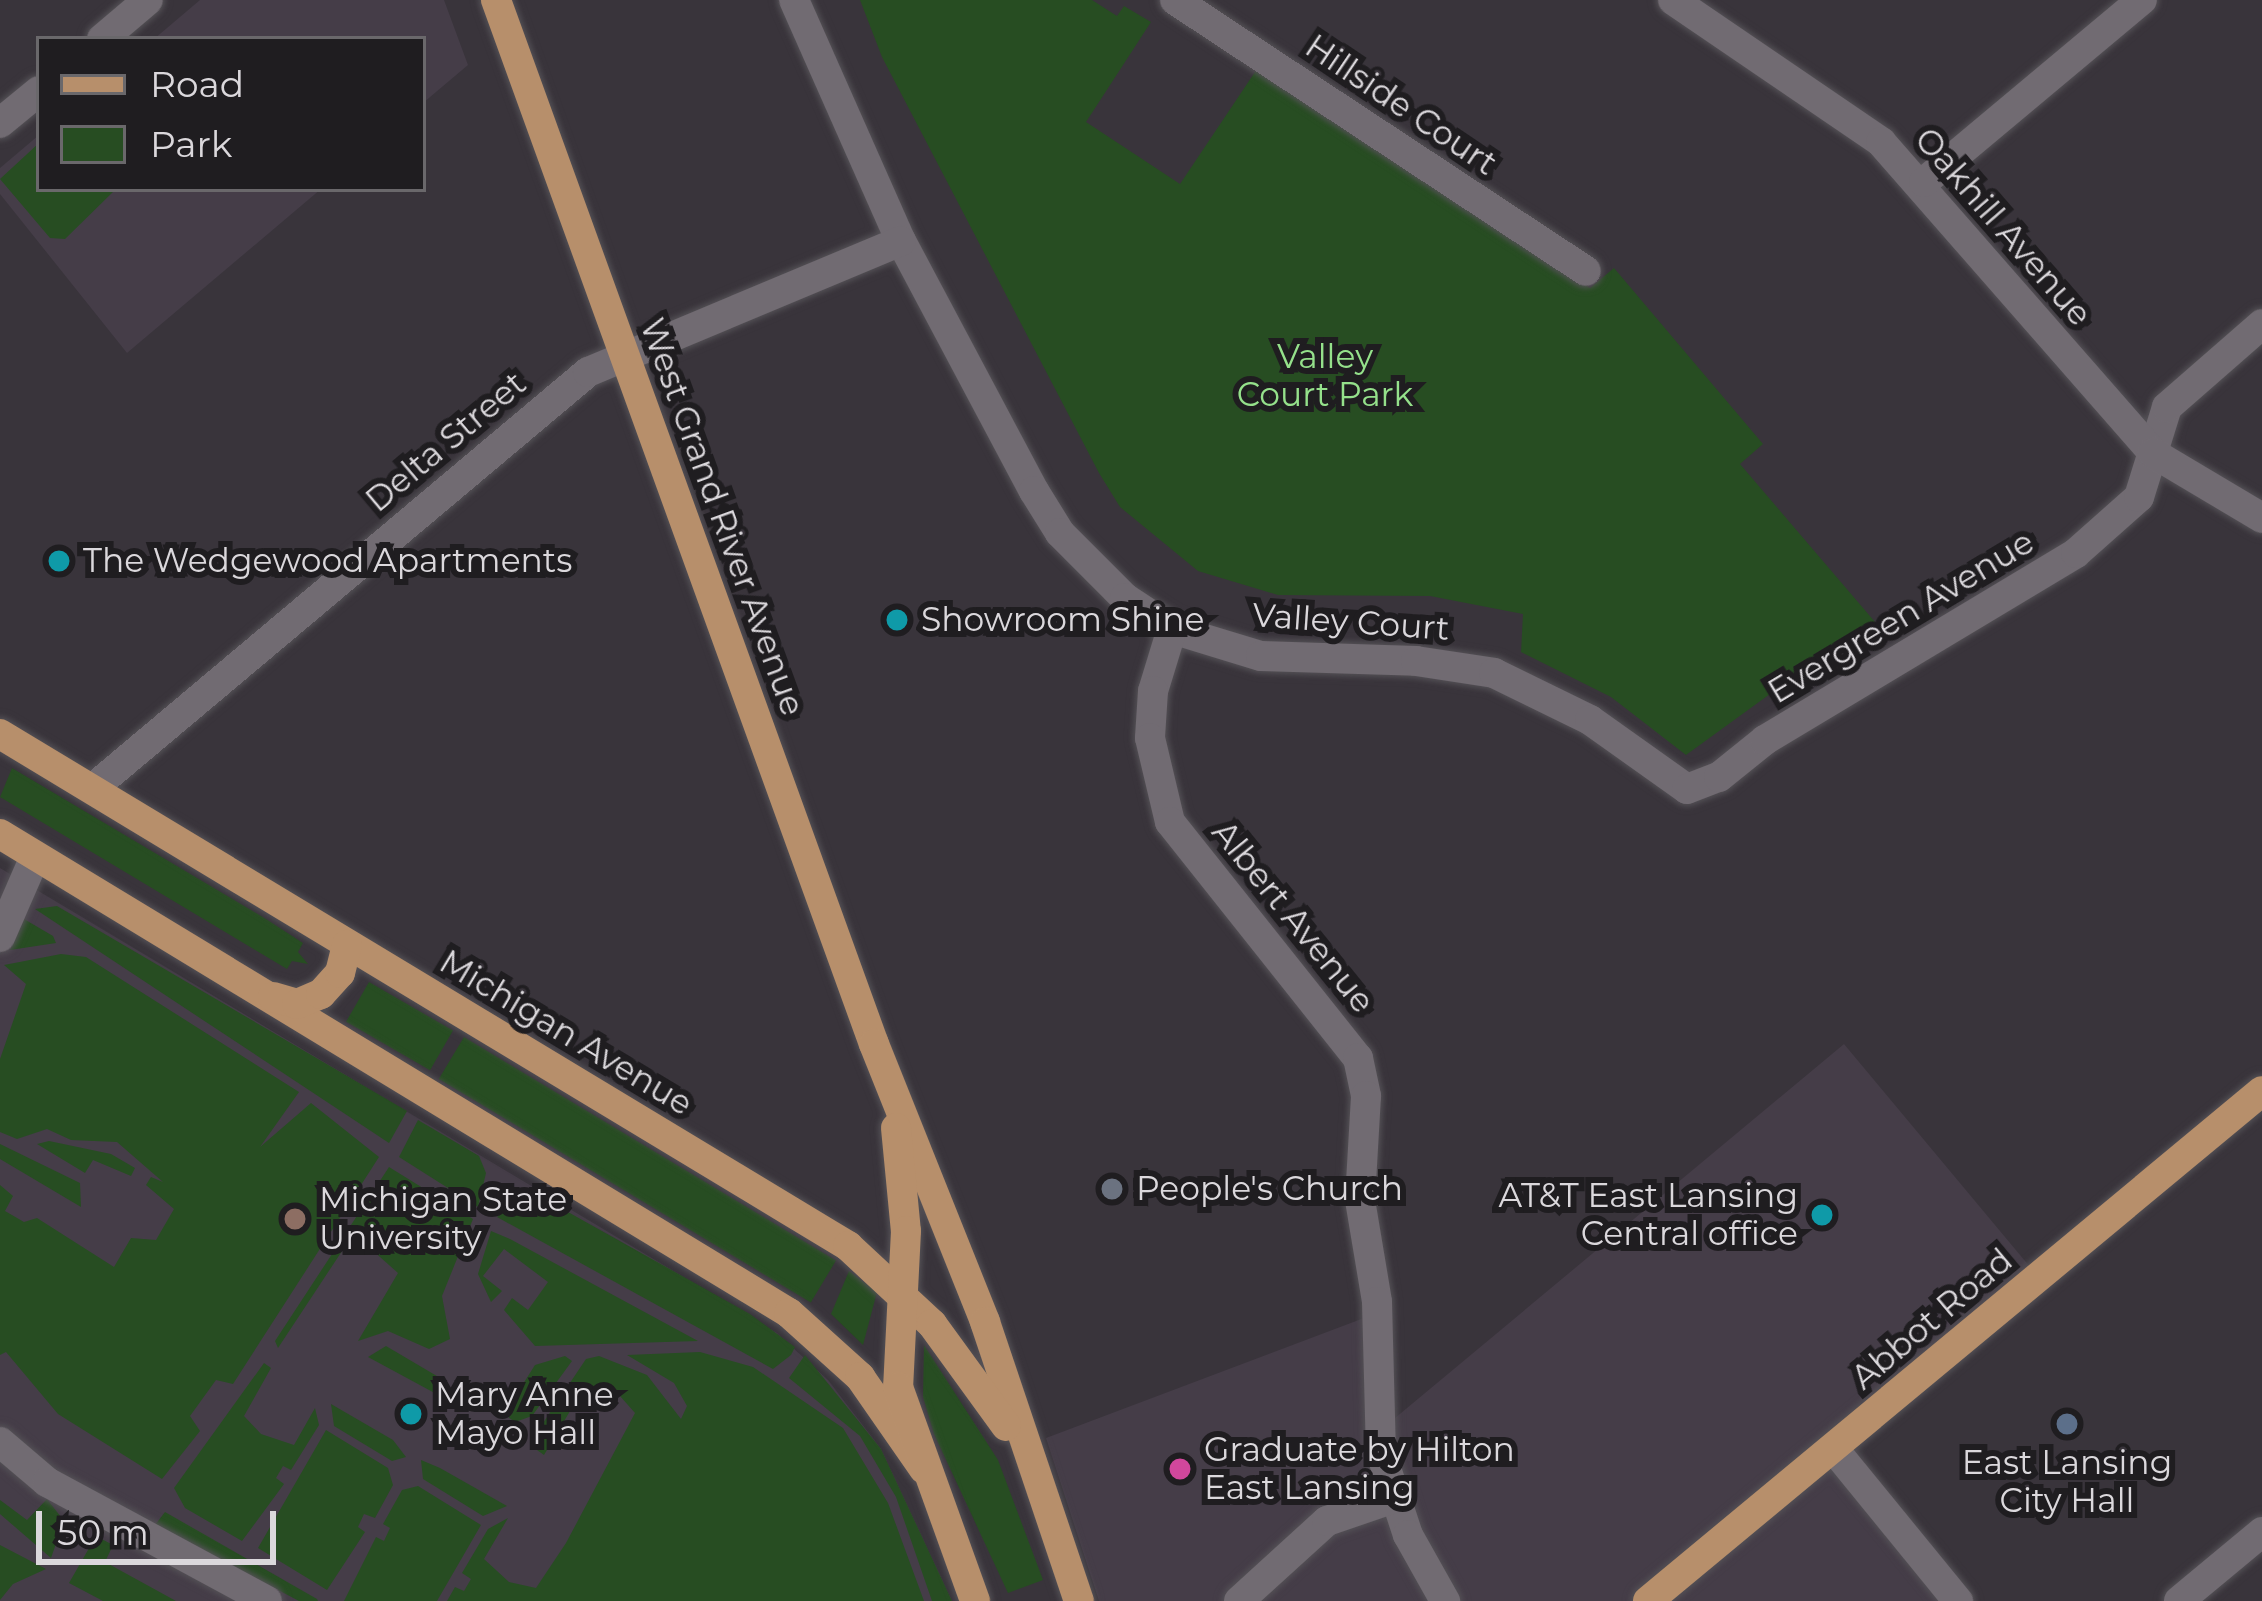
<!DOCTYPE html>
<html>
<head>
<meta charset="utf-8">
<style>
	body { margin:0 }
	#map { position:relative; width:2262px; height:1601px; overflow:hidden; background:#39343b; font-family:Montserrat,sans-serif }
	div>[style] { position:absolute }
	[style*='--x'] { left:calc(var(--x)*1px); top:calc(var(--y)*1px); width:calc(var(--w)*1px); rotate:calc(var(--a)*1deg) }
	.built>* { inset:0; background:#453d48 }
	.green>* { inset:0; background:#274d22; transform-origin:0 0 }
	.roads { filter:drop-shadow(0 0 3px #545156) drop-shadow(0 0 3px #545156) }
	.minor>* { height:30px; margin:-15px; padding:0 15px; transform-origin:15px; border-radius:15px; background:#716b72 }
	.major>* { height:30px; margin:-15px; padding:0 15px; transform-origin:15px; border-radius:15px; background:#b78f6b }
	.dots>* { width:33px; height:33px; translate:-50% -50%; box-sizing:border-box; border:6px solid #1f1d20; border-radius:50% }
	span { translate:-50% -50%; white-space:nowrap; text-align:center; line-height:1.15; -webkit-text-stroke:12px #1f1d20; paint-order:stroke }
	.street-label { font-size:33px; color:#dbd8dc }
	.park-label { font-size:33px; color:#95e18b }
	.poi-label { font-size:33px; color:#dbd8dc }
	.left { translate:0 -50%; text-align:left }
	.right { translate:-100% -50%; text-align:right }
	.legend { position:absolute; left:36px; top:36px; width:390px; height:156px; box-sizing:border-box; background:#1f1d20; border:3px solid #6a686b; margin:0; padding:15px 21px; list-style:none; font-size:36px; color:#dbd8dc }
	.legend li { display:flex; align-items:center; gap:24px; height:60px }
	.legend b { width:60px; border:3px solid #6a686b }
	.scale { position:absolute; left:36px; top:1511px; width:240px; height:54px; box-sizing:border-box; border:6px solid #dbd8dc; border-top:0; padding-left:15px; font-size:36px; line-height:42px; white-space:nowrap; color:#dbd8dc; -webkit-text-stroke:9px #1f1d20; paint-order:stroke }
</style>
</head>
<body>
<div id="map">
	<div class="built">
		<div style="clip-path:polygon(200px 0,444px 0,468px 65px,423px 103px,423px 39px,154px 39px)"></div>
		<div style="clip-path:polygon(39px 135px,39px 189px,321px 189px,127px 353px,0 194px,0 168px)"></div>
		<div style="clip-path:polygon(0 868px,777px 1333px,828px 1380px,881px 1449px,952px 1601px,0 1601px)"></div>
		<div style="clip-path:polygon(1844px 1044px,2040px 1279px,1841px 1449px,1965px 1601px,1099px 1601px,1046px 1438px,1364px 1318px,1371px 1438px)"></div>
	</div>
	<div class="green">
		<div style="clip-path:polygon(860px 0,1092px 0,1117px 16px,1124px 6px,1151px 22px,1086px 122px,1180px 184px,1259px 66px,1590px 288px,1614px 268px,1763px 444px,1740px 464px,1881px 629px,1788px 681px,1686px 755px,1611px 697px,1521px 652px,1523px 614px,1430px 596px,1278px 595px,1198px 571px,1120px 507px,1099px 473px,882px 57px)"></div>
		<div style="clip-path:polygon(39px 143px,39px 189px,116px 189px,65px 239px,50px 238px,0 179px)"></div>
		<div style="clip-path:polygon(12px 768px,266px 919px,303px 943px,298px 952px,308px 964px,292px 961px,287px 969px,0 797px)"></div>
		<div style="clip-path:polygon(57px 906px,407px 1111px,389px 1143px,35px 909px)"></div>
		<div style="clip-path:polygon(24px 919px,53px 936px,56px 943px,10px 950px)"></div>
		<div style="clip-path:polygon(61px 954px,86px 957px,299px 1092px,260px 1147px,311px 1103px,379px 1157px,233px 1384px,216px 1380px,190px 1416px,200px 1431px,162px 1479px,58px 1414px,6px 1352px,0 1355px,0 1185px,13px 1196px,5px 1211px,24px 1222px,37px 1218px,114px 1267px,131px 1238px,156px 1240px,174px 1209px,146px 1185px,151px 1177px,163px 1182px,117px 1142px,71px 1140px,47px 1129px,17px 1139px,0 1132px,0 1059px,26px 984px,4px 965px)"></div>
		<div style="left:369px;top:982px;width:97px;height:46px;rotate:30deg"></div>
		<div style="left:464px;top:1037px;width:434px;height:49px;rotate:31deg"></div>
		<div style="clip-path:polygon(418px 1120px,479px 1156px,486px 1173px,478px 1207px,399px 1157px)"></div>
		<div style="clip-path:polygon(49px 1141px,111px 1154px,135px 1168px,131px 1176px,93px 1160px,85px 1173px,37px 1144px)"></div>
		<div style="clip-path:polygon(0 1144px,80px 1183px,81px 1207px,0 1159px)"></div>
		<div style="clip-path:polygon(389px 1167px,473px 1219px,442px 1296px,450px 1339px,429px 1349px,388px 1331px,358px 1341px,398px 1273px,371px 1249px,348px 1242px,278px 1348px,275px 1341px)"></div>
		<div style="clip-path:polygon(527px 1189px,750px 1314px,795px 1347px,791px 1355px,773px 1369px,497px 1217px)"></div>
		<div style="clip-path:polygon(491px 1231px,510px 1239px,698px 1341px,535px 1346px,504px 1310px,512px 1298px,528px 1310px,548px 1282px,504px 1249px,483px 1276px,502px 1291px,491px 1302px,478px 1274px)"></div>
		<div style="clip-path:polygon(849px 1271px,877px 1292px,863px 1345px,831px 1314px)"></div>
		<div style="clip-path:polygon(924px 1345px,998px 1460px,1043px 1580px,1008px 1593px,934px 1434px,923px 1397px)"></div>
		<div style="clip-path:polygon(386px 1346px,447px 1382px,442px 1397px,368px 1357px)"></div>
		<div style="clip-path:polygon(700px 1352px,753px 1367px,843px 1428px,888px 1503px,924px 1601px,447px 1601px,455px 1587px,464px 1591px,471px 1579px,462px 1573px,488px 1529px,508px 1518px,484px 1559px,509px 1582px,536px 1588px,566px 1543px,635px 1413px,620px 1396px,586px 1384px,544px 1455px,537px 1450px,543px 1423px,586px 1359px,599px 1356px,647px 1375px,681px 1419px,687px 1406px,674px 1383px,627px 1355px)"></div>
		<div style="clip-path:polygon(805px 1355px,881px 1449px,952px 1601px,932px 1601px,896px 1497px,860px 1436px,789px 1378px)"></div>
		<div style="clip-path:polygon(565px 1356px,572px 1361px,532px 1416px,515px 1422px,493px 1406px,516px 1395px,535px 1365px)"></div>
		<div style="clip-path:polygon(264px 1363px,271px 1368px,244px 1416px,261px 1434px,294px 1445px,315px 1408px,319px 1425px,291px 1470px,283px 1466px,276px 1478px,284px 1484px,242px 1541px,185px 1508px,174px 1488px)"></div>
		<div style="clip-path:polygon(331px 1404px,393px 1440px,406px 1457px,392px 1461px,334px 1426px)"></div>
		<div style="clip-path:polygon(326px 1430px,388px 1468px,393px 1485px,375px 1518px,364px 1514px,358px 1527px,365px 1532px,327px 1590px,258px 1548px)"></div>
		<div style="clip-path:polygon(421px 1460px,440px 1468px,507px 1506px,483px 1516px,423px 1479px)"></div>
		<div style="clip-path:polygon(418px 1486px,481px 1525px,437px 1601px,344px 1601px,376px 1537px,384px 1541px,390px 1528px,383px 1524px,402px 1490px)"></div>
		<div style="clip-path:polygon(47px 1499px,64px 1521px,51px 1558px,0 1514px,0 1500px,27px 1520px)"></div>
		<div style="clip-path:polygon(165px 1512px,317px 1599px,318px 1601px,299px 1601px,155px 1525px)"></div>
		<div style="clip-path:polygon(96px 1536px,113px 1545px,105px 1562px,176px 1601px,103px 1601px,69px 1583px)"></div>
		<div style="clip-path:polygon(0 1545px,46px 1569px,13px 1584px,0 1600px)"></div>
	</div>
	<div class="roads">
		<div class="minor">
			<div style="--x:794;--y:0;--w:264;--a:66.1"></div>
			<div style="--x:901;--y:241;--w:283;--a:62"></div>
			<div style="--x:1034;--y:491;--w:49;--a:58.2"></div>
			<div style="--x:1060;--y:533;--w:92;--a:45"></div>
			<div style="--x:1125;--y:598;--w:56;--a:33.4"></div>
			<div style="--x:1172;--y:629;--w:93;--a:16.9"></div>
			<div style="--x:1261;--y:656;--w:155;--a:1.8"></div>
			<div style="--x:1416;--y:661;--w:79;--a:8.7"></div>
			<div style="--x:1494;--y:673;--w:107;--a:26.1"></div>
			<div style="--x:1590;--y:720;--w:119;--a:35.4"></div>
			<div style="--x:1687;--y:789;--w:34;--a:-21"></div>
			<div style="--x:1719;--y:777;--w:59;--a:-38.8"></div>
			<div style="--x:1765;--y:740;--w:363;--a:-31"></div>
			<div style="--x:2076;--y:553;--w:84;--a:-41.6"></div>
			<div style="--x:2139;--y:497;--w:94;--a:-72.7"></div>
			<div style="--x:2167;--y:407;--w:126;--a:-41.1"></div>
			<div style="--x:1175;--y:0;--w:492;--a:33.4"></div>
			<div style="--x:1673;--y:0;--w:252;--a:34.3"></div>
			<div style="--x:1881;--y:142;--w:413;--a:48.8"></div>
			<div style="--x:2153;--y:453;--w:127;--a:30.8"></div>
			<div style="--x:102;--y:39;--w:60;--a:-40.3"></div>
			<div style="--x:0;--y:123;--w:50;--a:-39.4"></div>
			<div style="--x:1924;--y:182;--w:284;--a:-39.9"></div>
			<div style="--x:1172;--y:629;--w:65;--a:107"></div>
			<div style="--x:1153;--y:691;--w:47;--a:93.7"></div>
			<div style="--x:1150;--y:738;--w:86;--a:76.6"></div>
			<div style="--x:1170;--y:822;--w:302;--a:51.5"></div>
			<div style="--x:1358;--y:1058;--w:39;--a:78"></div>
			<div style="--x:1366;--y:1096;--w:104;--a:93.3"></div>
			<div style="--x:1360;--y:1200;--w:103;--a:80.5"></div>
			<div style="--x:1377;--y:1302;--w:151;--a:88.5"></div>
			<div style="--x:1381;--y:1453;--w:86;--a:71.8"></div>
			<div style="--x:1408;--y:1535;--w:76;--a:60.7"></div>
			<div style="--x:92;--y:789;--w:648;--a:-40.05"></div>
			<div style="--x:588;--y:372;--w:339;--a:-22.7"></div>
			<div style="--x:0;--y:937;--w:87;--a:-66.4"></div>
			<div style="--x:0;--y:1442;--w:62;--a:40.4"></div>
			<div style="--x:47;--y:1482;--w:250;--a:28.4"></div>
			<div style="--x:1833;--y:1448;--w:198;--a:50.8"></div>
			<div style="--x:1239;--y:1601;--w:119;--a:-42.3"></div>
			<div style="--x:1327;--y:1521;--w:71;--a:-18.9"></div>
			<div style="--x:2179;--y:1601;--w:108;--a:-39.7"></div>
		</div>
		<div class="major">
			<div style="--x:496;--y:0;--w:1110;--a:70.1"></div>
			<div style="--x:874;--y:1044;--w:299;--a:68.2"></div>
			<div style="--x:985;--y:1322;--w:294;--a:71.4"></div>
			<div style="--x:0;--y:734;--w:991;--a:31.12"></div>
			<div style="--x:848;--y:1246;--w:115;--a:42.9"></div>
			<div style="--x:932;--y:1324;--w:126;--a:54"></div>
			<div style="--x:0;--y:834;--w:923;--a:31.26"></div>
			<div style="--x:789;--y:1313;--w:96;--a:42"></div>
			<div style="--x:860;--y:1377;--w:112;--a:55.2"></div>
			<div style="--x:273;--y:997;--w:25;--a:16"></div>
			<div style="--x:297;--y:1004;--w:26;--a:-23"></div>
			<div style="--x:321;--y:994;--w:28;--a:-48"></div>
			<div style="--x:340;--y:973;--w:29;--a:-76"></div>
			<div style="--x:896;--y:1128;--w:103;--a:84.5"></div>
			<div style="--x:906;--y:1231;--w:156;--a:92.9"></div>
			<div style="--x:898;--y:1387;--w:227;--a:70.2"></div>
			<div style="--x:1648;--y:1601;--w:798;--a:-39.71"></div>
		</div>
	</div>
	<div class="dots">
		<div style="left:59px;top:561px;background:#0f9aa8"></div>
		<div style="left:897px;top:620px;background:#0f9aa8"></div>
		<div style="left:1112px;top:1189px;background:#6b7280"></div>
		<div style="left:1822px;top:1215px;background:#0f9aa8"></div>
		<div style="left:295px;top:1219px;background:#8d6e63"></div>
		<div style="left:411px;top:1414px;background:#0f9aa8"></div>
		<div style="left:2067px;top:1424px;background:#5c6f8a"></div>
		<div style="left:1180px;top:1469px;background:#d1479c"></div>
	</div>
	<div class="street-label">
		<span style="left:1401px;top:105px;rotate:34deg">Hillside Court</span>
		<span style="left:2003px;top:227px;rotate:49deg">Oakhill Avenue</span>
		<span style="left:446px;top:442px;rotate:-40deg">Delta Street</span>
		<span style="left:722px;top:517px;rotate:70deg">West Grand River Avenue</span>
		<span style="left:1901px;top:617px;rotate:-31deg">Evergreen Avenue</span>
		<span style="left:1351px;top:622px;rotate:4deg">Valley Court</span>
		<span style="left:1293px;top:917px;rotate:51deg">Albert Avenue</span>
		<span style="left:566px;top:1033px;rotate:31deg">Michigan Avenue</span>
		<span style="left:1932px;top:1319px;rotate:-40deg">Abbot Road</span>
	</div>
	<div class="park-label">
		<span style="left:1325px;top:376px">Valley<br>Court Park</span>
	</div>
	<div class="poi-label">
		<span class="left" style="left:83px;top:561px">The Wedgewood Apartments</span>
		<span class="left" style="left:921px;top:620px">Showroom Shine</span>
		<span class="left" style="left:1136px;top:1189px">People's Church</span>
		<span class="right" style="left:1798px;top:1215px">AT&amp;T East Lansing<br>Central office</span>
		<span class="left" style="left:319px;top:1219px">Michigan State<br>University</span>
		<span class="left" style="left:435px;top:1414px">Mary Anne<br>Mayo Hall</span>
		<span class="left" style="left:1204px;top:1469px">Graduate by Hilton<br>East Lansing</span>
		<span style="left:2067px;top:1482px">East Lansing<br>City Hall</span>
	</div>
	<ul class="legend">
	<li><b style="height:15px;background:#b78f6b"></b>Road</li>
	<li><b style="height:33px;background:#274d22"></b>Park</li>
	</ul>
	<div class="scale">50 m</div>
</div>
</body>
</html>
